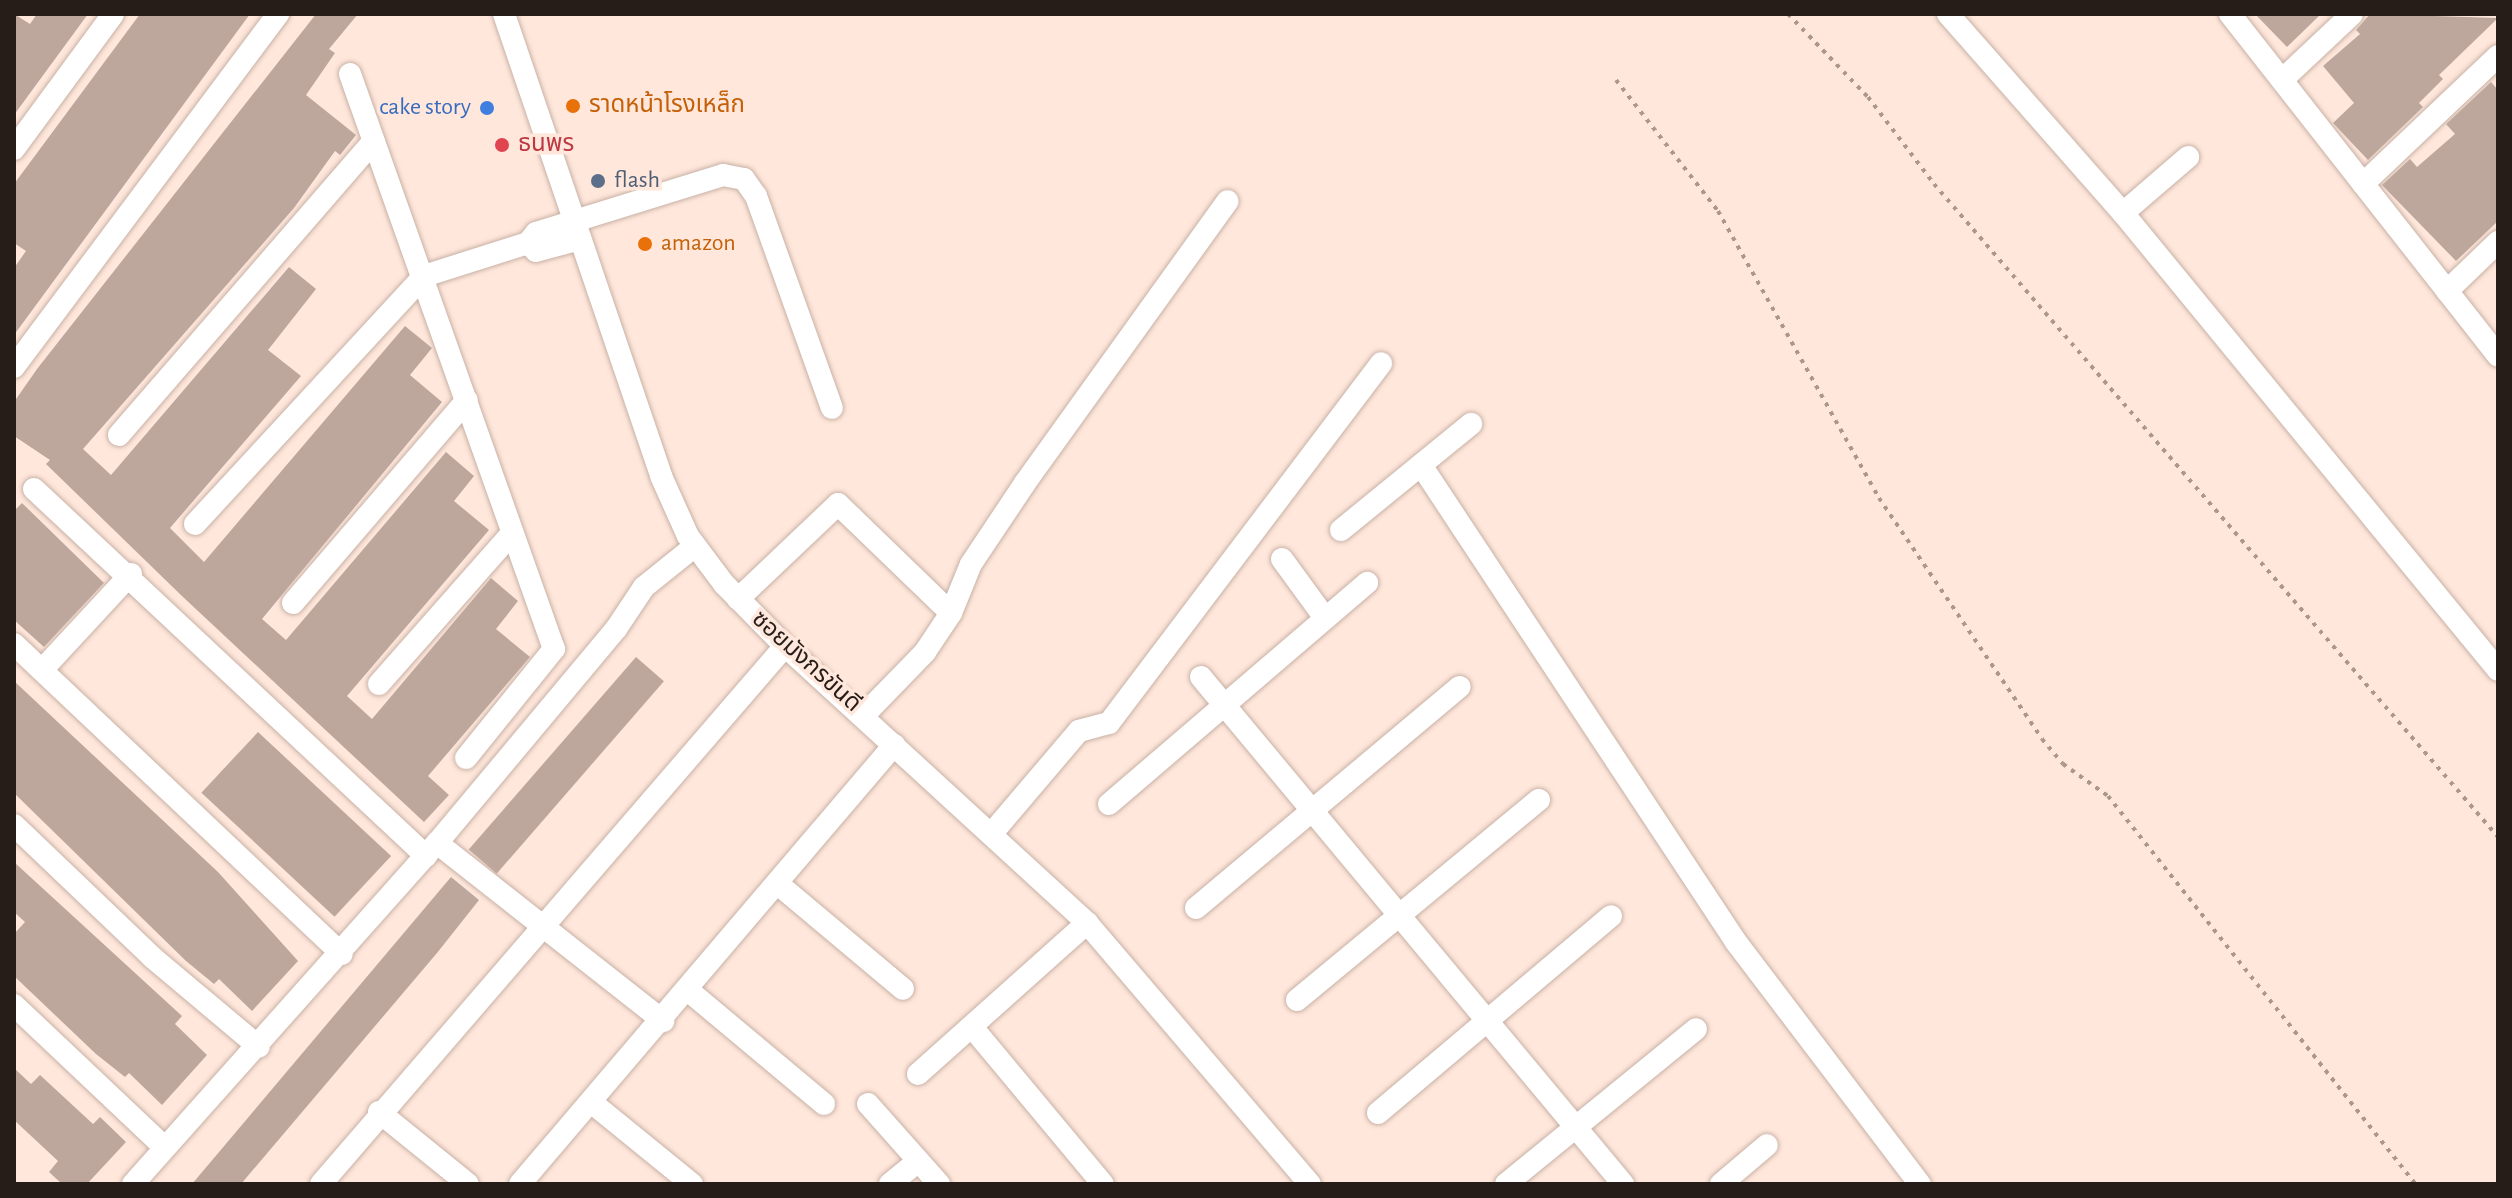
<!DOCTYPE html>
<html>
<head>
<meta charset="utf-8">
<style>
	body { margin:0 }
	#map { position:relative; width:2512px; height:1198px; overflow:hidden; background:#ffe7db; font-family:"Alegreya Sans","Noto Sans Thai",sans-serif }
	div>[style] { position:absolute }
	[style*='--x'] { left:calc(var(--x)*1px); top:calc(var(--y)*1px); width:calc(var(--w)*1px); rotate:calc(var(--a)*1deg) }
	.building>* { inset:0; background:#bda79c; transform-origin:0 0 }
	.path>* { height:4px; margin-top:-2px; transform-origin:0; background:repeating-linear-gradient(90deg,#aa988f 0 4px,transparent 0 10px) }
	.roads { filter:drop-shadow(0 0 2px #c8b1a6) drop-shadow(0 0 2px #c8b1a6) }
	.minor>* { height:22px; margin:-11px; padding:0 11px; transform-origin:11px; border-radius:11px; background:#fff }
	.dots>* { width:22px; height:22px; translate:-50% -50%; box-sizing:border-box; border:4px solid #ffe7db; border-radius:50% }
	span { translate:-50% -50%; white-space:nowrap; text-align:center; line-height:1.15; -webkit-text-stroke:7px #ffe7db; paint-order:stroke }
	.food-label { font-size:24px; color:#c56008 }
	.left { translate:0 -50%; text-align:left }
	.shop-label { font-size:24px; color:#366cbe }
	.right { translate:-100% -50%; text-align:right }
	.health-label { font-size:24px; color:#be3a42 }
	.service-label { font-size:24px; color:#4e5e75 }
	.street-label { font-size:24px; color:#261d19 }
	.frame { position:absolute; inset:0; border:16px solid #261d19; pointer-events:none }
</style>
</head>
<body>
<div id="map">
	<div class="building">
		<div style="clip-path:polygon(14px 14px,30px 24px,37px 14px,88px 14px,14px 115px)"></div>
		<div style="clip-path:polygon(140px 14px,250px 14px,14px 335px,14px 268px,26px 251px,14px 243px,14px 184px)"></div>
		<div style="clip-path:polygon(316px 14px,358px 14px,329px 49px,335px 53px,306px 95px,356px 135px,340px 155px,335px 151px,294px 208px,83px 449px,111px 475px,289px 267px,316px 289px,268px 350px,301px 376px,170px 528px,204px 562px,405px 326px,432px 348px,410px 375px,442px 402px,262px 619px,286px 640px,446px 452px,474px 476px,454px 501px,489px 530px,347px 696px,372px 719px,491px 578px,518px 601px,496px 629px,530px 657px,428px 776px,449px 795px,424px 822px,183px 597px,46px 464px,50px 460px,14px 436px,14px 402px,37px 369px)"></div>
		<div style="clip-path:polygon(2255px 14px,2321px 14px,2287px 47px)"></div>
		<div style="clip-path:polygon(2370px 14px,2498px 18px,2439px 75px,2443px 79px,2419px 103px,2423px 107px,2368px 160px,2333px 123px,2354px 103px,2323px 66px,2360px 34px,2356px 30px)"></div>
		<div style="clip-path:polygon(2491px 82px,2498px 90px,2498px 221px,2456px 261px,2382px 185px,2410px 159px,2417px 167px,2455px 134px,2446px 124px)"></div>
		<div style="clip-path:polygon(22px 503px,104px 583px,44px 647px,14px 620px,14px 511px)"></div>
		<div style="left:636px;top:657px;width:37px;height:255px;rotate:41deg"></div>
		<div style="clip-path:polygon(14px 681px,218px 872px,298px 961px,252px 1011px,219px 979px,214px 984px,186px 961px,14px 793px)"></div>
		<div style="left:258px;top:732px;width:182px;height:83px;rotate:43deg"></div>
		<div style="clip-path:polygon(14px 862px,182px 1016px,175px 1024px,207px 1055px,162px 1105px,129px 1073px,125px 1077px,96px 1054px,14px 976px,14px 934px,25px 922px,14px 912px)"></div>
		<div style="clip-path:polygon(451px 877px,479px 900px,437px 953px,241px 1184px,192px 1184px)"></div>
		<div style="clip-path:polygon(14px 1068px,31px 1084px,40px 1075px,93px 1124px,100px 1117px,126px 1142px,87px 1184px,62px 1184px,49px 1172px,58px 1161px,14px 1120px)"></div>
	</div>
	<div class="path">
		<div style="--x:1788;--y:14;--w:115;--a:46.1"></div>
		<div style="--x:1868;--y:97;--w:109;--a:52.8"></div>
		<div style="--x:1934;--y:184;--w:863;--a:49.18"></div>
		<div style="--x:1616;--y:80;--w:166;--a:52.1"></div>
		<div style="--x:1718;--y:211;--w:329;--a:60.7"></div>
		<div style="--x:1879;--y:498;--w:291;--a:55.9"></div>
		<div style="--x:2042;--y:739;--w:33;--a:50"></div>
		<div style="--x:2063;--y:764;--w:55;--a:35.4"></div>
		<div style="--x:2108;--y:796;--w:495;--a:51.6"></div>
	</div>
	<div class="roads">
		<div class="minor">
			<div style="--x:504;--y:14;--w:488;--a:71.2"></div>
			<div style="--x:661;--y:476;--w:66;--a:65.8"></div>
			<div style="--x:688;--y:536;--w:60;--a:53.1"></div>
			<div style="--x:724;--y:584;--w:87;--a:45.5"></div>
			<div style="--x:785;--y:646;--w:410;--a:42.5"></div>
			<div style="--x:1087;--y:923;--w:343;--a:49.5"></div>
			<div style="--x:1948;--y:14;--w:265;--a:48.7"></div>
			<div style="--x:2123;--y:213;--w:591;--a:50.63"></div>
			<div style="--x:2230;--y:14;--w:434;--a:51.9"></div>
			<div style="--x:350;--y:74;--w:610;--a:70.47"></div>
			<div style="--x:554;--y:649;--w:140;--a:128.9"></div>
			<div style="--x:2282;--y:80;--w:96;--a:-43.3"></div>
			<div style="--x:14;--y:149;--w:167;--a:-53.7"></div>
			<div style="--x:2363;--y:184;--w:186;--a:-43.5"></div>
			<div style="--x:2123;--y:213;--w:86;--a:-40.7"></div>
			<div style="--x:528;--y:243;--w:11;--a:45"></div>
			<div style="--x:536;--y:251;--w:46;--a:-15.3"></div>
			<div style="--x:2447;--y:291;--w:71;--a:-43.9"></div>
			<div style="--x:14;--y:367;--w:441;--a:-53.2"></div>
			<div style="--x:119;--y:435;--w:389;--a:-49.1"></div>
			<div style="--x:1421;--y:465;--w:572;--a:56.56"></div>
			<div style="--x:1736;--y:942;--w:304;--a:52.8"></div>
			<div style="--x:34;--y:489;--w:537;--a:43.11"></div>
			<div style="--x:195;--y:524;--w:338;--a:-47.3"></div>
			<div style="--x:424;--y:276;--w:109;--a:-17.6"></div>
			<div style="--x:528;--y:243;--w:13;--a:-51"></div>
			<div style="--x:536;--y:233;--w:196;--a:-17.2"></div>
			<div style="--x:723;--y:175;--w:21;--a:11"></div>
			<div style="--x:744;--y:179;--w:21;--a:55"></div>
			<div style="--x:756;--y:196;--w:225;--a:70.3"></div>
			<div style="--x:1341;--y:530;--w:168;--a:-39.2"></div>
			<div style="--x:1282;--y:559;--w:73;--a:53.9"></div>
			<div style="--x:738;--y:599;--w:138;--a:-43.5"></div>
			<div style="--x:838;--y:504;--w:157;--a:44"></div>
			<div style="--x:293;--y:603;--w:267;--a:-49.4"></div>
			<div style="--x:14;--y:644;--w:451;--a:43.4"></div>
			<div style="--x:42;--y:670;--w:131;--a:-47.2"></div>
			<div style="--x:1201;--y:677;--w:660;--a:50.23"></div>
			<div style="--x:379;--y:684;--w:201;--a:-48.6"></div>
			<div style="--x:864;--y:715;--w:88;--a:-45.9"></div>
			<div style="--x:925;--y:652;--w:47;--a:-56.3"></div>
			<div style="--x:951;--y:613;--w:53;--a:-67.8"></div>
			<div style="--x:971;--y:564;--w:97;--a:-56.3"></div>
			<div style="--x:1025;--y:483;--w:347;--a:-54.3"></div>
			<div style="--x:1109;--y:804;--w:340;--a:-40.6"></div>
			<div style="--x:14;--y:825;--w:192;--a:43.7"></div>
			<div style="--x:153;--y:958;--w:138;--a:40"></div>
			<div style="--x:993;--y:832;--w:133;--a:-49.6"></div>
			<div style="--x:1079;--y:731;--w:31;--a:-15"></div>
			<div style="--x:1109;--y:723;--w:451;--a:-52.9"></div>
			<div style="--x:437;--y:843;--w:288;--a:38.2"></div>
			<div style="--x:778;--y:884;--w:163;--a:40"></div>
			<div style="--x:1196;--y:908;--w:344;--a:-40"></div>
			<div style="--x:689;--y:991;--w:176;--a:39.9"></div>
			<div style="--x:1297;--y:1000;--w:314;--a:-39.6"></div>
			<div style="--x:14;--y:1005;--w:207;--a:43.4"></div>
			<div style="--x:972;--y:1027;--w:204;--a:50.2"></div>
			<div style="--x:918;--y:1074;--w:227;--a:-41.8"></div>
			<div style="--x:591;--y:1102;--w:130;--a:39.1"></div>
			<div style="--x:868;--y:1104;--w:107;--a:48.4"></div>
			<div style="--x:379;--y:1112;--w:114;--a:39"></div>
			<div style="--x:1378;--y:1113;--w:305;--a:-40.2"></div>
			<div style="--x:133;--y:1184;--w:457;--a:-48.3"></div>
			<div style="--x:437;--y:843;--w:279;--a:-50.1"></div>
			<div style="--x:616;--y:629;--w:50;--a:-56.3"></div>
			<div style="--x:644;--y:587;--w:65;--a:-38.8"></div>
			<div style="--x:321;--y:1184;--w:710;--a:-49.22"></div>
			<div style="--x:520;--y:1184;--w:577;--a:-49.57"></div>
			<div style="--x:890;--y:1184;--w:36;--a:-39"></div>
			<div style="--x:1506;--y:1184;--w:245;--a:-39.2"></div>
			<div style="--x:1721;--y:1184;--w:60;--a:-40.3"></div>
		</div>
	</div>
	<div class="dots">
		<div style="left:573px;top:106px;background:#e8710a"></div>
		<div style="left:487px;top:108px;background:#3f7fe0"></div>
		<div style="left:502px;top:145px;background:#e0444e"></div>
		<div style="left:598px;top:181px;background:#5c6f8a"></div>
		<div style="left:645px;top:244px;background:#e8710a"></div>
	</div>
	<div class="food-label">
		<span class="left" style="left:589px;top:106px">ราดหน้าโรงเหล็ก</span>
		<span class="left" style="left:661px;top:244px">amazon</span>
	</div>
	<div class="shop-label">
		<span class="right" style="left:471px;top:108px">cake story</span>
	</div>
	<div class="health-label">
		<span class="left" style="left:518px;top:145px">ธนพร</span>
	</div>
	<div class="service-label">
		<span class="left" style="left:614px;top:181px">flash</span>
	</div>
	<div class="street-label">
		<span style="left:806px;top:662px;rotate:42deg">ซอยมังกรขันดี</span>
	</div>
	<div class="frame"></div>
</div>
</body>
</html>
